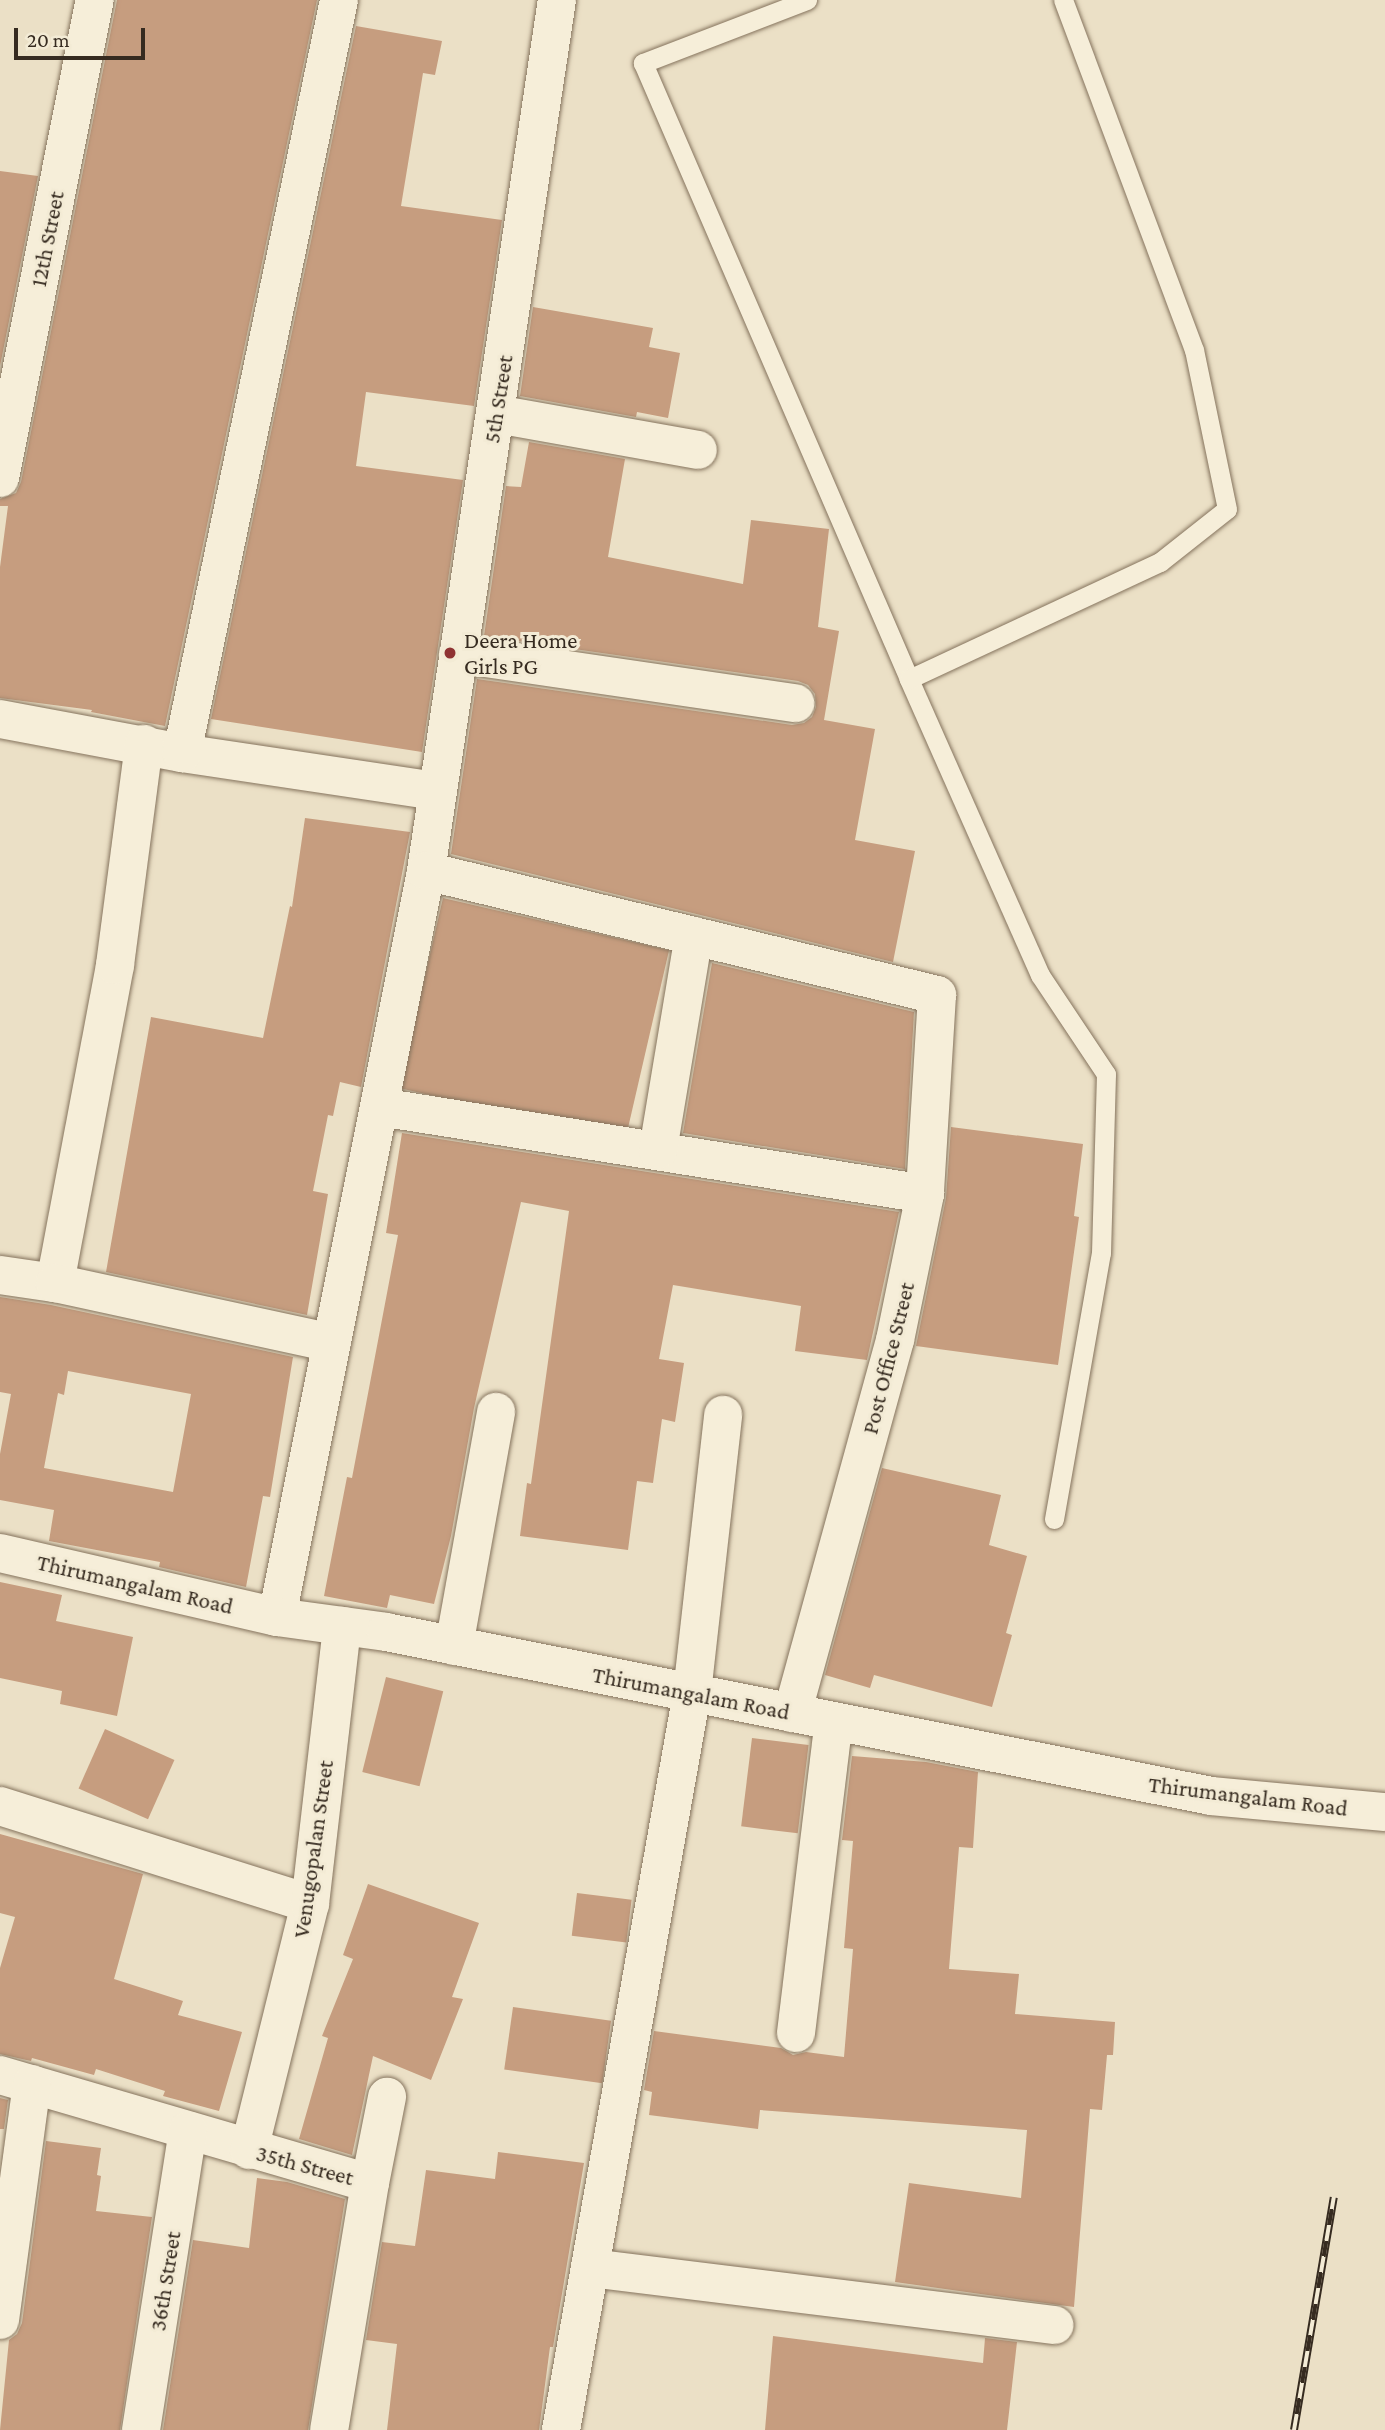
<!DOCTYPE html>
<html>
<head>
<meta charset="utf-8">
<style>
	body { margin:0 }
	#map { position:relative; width:1385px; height:2430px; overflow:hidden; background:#ebe0c6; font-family:"Crimson Pro",serif }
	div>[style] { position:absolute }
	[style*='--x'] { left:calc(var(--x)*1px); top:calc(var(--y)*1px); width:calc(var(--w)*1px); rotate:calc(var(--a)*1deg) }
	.building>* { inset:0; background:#c69d7f; transform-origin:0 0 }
	.roads { filter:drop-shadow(0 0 2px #85735d) drop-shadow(0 0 2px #85735d) }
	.service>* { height:19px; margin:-9.5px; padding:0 9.5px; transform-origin:9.5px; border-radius:9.5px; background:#f6eed9 }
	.minor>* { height:38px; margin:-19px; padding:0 19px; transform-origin:19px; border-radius:19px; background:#f6eed9 }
	.tertiary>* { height:38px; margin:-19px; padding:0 19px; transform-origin:19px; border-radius:19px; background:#f6eed9 }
	.rail>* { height:8px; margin-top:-4px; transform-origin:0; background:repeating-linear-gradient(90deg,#f3ebd5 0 16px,#362b20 0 32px); box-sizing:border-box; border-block:2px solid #362b20 }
	.dots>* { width:19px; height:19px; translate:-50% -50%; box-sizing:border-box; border:4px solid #f3ebd5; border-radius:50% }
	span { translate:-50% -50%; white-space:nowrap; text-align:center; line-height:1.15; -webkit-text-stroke:6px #f3ebd5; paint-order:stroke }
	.street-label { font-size:23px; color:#362b20 }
	.poi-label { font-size:23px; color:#362b20 }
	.left { translate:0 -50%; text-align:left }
	.scale { position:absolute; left:14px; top:28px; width:131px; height:32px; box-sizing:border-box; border:4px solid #362b20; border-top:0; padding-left:9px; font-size:21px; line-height:24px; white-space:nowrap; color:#362b20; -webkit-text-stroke:5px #f3ebd5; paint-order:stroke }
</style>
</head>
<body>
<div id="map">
	<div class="building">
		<div style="clip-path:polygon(117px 0,317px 0,165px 726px,91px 712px,92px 710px,0 698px,0 567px,8px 506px,0 506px,0 499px,16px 493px,21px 482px)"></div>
		<div style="clip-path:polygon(356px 26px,442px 41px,435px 75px,423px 73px,401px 206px,502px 220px,474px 406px,366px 392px,356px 466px,463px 480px,422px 752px,211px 719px)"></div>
		<div style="clip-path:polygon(0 171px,38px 176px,0 366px)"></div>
		<div style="clip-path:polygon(533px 307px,653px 328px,649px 347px,680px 353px,668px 418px,637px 412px,636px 417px,520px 396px)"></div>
		<div style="clip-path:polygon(529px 442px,625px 459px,608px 557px,743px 584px,751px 520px,829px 529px,818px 627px,839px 631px,824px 720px,875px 729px,855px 840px,915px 851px,893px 962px,451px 854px,477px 679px,792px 725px,804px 723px,812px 717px,816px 707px,815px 694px,808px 685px,798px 681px,484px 636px,506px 486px,521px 487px)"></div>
		<div style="clip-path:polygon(305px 818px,410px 832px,361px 1087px,340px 1082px,333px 1116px,328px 1115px,313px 1191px,328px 1194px,307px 1315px,106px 1272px,151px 1017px,263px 1038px,290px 906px,292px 907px)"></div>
		<div style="left:443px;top:898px;width:232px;height:195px;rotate:13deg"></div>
		<div style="clip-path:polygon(712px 963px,914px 1012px,905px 1169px,683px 1133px)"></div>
		<div style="clip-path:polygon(951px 1127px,1083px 1144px,1074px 1216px,1079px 1217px,1058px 1365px,916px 1346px,946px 1198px)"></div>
		<div style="clip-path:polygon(402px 1133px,899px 1212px,867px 1360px,795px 1351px,801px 1306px,673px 1285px,659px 1359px,684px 1363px,675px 1422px,662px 1419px,653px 1483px,637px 1481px,628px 1550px,520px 1536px,527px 1483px,531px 1484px,569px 1211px,521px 1202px,474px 1408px,451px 1536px,434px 1604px,390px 1595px,387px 1608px,324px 1596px,347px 1477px,352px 1478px,398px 1235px,386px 1233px)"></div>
		<div style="clip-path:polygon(evenodd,0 1297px,51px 1305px,293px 1357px,270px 1497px,263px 1496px,246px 1587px,159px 1567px,160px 1562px,49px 1541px,54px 1510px,0 1500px,0 1454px,11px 1394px,0 1392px,0 1297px,68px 1371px,191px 1394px,173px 1492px,44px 1468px,58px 1393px,64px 1395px,68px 1371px)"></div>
		<div style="clip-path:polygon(882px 1468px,1001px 1495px,989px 1545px,1027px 1556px,1006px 1633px,1012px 1635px,992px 1707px,874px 1675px,870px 1688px,825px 1675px)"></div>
		<div style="clip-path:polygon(0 1582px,62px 1595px,56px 1621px,133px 1637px,117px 1716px,60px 1704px,62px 1691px,0 1678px)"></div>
		<div style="left:386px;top:1677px;width:59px;height:98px;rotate:14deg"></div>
		<div style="left:105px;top:1729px;width:76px;height:65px;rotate:24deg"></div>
		<div style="left:752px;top:1738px;width:57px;height:89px;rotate:7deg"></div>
		<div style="clip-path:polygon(852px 1756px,926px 1762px,978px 1772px,973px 1848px,959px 1847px,949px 1969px,1019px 1974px,1015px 2014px,1115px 2022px,1113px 2055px,1107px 2055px,1102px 2110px,1090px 2109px,1074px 2307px,895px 2282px,909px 2183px,1021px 2198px,1027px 2130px,760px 2110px,758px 2129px,649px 2115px,652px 2092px,644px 2090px,654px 2031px,781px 2048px,793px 2055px,806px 2052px,844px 2057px,853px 1949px,844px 1948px,853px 1841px,842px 1840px)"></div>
		<div style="clip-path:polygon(0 1834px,143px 1874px,114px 1979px,183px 2001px,178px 2015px,242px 2032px,219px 2111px,163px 2096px,165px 2091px,96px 2069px,94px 2075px,32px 2058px,31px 2061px,0 2054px,0 1968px,15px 1917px,0 1913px)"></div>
		<div style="clip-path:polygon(368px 1884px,479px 1923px,452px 1997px,463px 1999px,431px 2080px,373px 2056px,352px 2155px,299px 2139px,328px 2038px,322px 2036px,353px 1959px,343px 1955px)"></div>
		<div style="left:577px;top:1893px;width:55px;height:43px;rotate:7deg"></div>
		<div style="left:513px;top:2007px;width:99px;height:63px;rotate:8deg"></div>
		<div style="clip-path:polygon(0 2098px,8px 2100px,4px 2129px,0 2129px)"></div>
		<div style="clip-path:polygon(46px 2141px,101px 2148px,97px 2175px,101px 2176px,96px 2211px,152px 2217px,120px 2430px,0 2430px,9px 2340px,17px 2334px,22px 2323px)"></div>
		<div style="clip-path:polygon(498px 2152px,584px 2163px,553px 2347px,550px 2347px,539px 2430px,387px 2430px,397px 2344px,366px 2340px,382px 2242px,415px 2246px,426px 2170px,495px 2179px)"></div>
		<div style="clip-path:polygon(257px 2178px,287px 2182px,345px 2199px,308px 2430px,163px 2430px,193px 2240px,249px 2248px)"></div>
		<div style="clip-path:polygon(773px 2336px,983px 2363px,985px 2338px,1017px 2342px,1007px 2430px,765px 2430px)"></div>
	</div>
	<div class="roads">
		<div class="service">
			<div style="--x:807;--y:0;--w:176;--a:159"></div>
			<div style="--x:643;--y:63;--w:671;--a:66.64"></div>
			<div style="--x:1054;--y:1519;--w:270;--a:-80"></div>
			<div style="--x:1101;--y:1253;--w:179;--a:-88.4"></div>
			<div style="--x:1106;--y:1074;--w:119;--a:-123.7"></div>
			<div style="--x:1040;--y:975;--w:324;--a:-113.9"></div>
			<div style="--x:909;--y:679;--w:277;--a:-25"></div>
			<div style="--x:1160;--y:562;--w:85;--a:-38.3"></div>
			<div style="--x:1227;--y:509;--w:162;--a:-101.7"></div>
			<div style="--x:1194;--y:350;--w:374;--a:-110.5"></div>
		</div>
		<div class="minor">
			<div style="--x:496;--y:414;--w:205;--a:10.1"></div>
			<div style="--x:0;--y:478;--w:487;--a:-78.8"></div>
			<div style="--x:458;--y:654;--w:341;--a:8.3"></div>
			<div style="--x:0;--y:719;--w:185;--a:10.6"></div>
			<div style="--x:182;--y:753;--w:258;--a:8.5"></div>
			<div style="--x:182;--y:753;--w:769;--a:-78.22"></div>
			<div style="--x:426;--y:871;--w:881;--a:-81.45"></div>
			<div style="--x:380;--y:1107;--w:552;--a:9.07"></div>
			<div style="--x:658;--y:1150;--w:217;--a:-80.5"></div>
			<div style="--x:0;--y:1275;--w:56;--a:8.3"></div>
			<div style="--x:55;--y:1283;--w:324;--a:-79.3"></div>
			<div style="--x:115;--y:965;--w:223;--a:-82.5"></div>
			<div style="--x:55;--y:1283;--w:283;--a:12.2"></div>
			<div style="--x:277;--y:1617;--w:761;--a:-78.7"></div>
			<div style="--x:426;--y:871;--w:526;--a:13.64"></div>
			<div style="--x:937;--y:995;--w:199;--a:93.5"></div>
			<div style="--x:925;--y:1194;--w:149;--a:101.6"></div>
			<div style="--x:895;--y:1340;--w:387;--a:105.4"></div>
			<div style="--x:454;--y:1646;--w:238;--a:-79.8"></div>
			<div style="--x:0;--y:1806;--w:325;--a:17.5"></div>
			<div style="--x:796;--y:2033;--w:314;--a:-83.1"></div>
			<div style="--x:0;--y:2075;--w:385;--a:16.3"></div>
			<div style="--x:370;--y:2183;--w:250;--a:99.4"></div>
			<div style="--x:249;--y:2150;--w:253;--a:-76.1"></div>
			<div style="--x:310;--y:1904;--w:280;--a:-83.4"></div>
			<div style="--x:370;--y:2183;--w:88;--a:-78.8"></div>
			<div style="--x:590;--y:2268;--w:468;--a:7"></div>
			<div style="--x:0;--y:2320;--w:238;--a:-82.3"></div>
			<div style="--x:141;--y:2430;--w:303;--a:-81.1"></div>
			<div style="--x:561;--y:2430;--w:749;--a:-79.92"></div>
			<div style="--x:692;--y:1693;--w:280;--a:-83.6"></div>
		</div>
		<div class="tertiary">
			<div style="--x:0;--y:1553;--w:284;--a:13"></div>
			<div style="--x:277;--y:1617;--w:110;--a:7.8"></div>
			<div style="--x:386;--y:1632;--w:841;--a:11.24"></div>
			<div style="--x:1211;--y:1796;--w:175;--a:5.3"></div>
		</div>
	</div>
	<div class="rail">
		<div style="--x:1294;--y:2430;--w:236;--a:-80.3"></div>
	</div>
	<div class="dots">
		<div style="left:450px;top:653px;background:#8f3232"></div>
	</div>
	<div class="street-label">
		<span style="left:47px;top:239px;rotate:-79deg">12th Street</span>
		<span style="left:498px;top:399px;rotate:-81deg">5th Street</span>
		<span style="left:888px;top:1358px;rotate:-76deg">Post Office Street</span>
		<span style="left:135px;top:1584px;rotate:13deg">Thirumangalam Road</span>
		<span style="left:691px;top:1693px;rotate:11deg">Thirumangalam Road</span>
		<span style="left:1248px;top:1796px;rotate:7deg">Thirumangalam Road</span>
		<span style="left:313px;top:1849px;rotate:-82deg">Venugopalan Street</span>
		<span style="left:305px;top:2165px;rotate:15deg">35th Street</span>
		<span style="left:165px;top:2281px;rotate:-81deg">36th Street</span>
	</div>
	<div class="poi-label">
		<span class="left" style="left:464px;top:653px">Deera Home<br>Girls PG</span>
	</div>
	<div class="scale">20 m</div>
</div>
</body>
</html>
